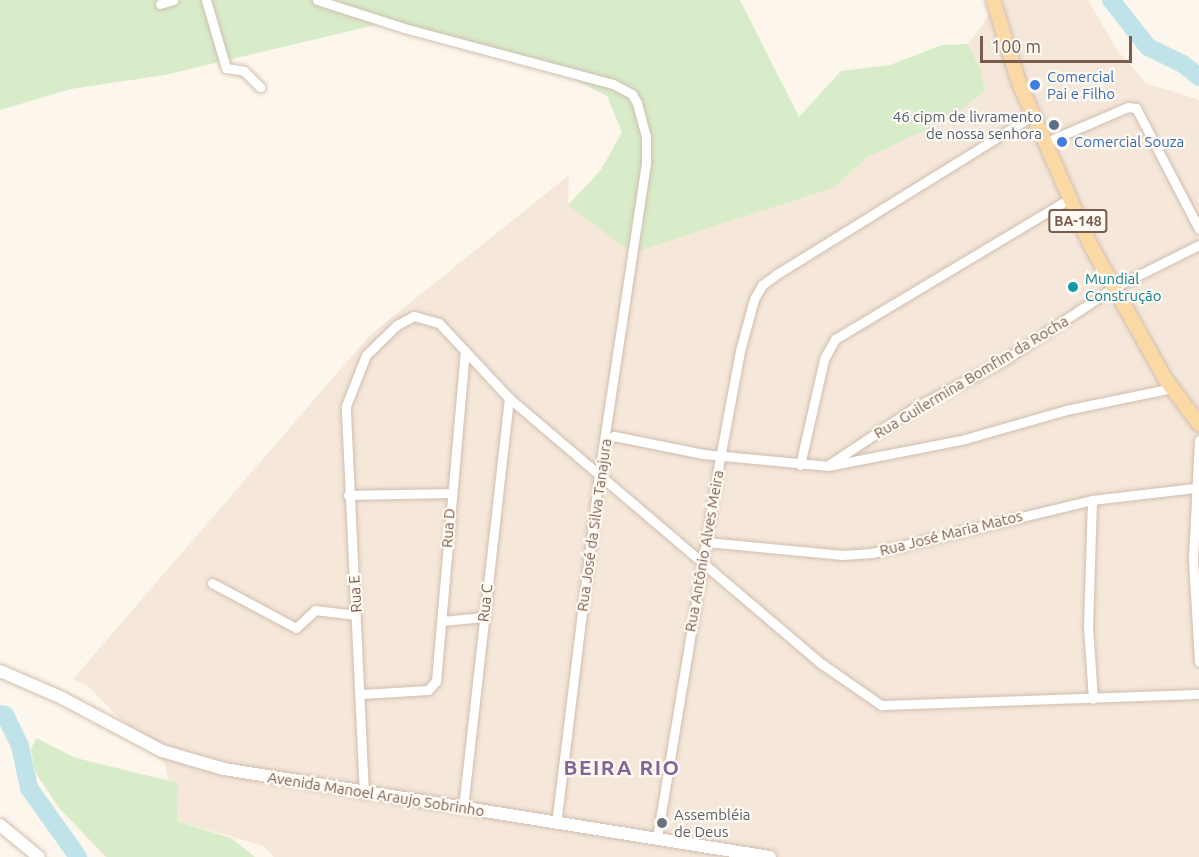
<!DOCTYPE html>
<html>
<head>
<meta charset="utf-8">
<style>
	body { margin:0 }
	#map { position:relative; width:1199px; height:857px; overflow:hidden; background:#fdf6ec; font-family:Ubuntu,sans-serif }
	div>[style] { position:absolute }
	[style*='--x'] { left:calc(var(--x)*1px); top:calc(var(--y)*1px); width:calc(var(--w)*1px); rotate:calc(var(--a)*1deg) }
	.residential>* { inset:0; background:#f5e8da }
	.green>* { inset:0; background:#d8ecc9 }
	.river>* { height:18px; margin:-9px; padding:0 9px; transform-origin:9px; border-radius:9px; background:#bfe3e8 }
	.roads { filter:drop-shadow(0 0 2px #d1beb0) drop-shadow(0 0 2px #d1beb0) }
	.street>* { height:9px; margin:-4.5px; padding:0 4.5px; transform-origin:4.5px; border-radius:4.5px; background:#fff }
	.secondary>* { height:12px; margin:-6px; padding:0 6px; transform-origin:6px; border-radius:6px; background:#fff }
	.primary>* { height:14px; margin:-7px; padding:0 7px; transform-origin:7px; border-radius:7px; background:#fbd9a5 }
	.dots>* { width:16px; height:16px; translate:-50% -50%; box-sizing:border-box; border:3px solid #fffaf3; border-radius:50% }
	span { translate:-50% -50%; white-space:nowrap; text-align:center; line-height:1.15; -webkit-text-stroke:4.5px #fffaf3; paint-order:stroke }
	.shield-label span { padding:2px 4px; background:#fffaf3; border:2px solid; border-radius:4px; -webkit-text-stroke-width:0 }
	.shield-label { font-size:14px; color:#7a5c4d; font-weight:700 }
	.shop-label { font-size:15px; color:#366cbe }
	.left { translate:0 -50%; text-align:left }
	.service-label { font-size:15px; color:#4e5e75 }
	.right { translate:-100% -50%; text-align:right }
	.culture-label { font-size:15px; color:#0d838f }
	.street-label { font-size:15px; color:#7a5c4d }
	.worship-label { font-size:15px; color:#5b616d }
	.district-label { font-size:21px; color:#846695; font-weight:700; letter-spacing:1.5px }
	.scale { position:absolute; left:980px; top:36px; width:152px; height:27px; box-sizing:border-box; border:3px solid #7a5c4d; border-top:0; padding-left:8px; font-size:18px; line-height:21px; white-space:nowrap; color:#7a5c4d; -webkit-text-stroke:4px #fffaf3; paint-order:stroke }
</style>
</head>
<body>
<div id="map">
	<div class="residential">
		<div style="clip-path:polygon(1000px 0,1088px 0,1117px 50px,1146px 83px,1199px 100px,1199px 857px,274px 857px,264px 846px,177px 821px,165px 764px,88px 686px,73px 679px,370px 335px,569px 175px,568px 205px,835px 187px,866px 158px,949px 119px,980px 68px,968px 44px)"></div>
	</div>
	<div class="green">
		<div style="clip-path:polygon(0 0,740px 0,799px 117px,841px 71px,890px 65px,942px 45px,968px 44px,980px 68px,985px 91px,949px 119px,866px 158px,835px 187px,632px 253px,568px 205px,601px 170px,622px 132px,607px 96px,532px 58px,388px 22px,165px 75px,71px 89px,0 110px)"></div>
		<div style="clip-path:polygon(36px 738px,76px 758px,178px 783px,177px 821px,231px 838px,255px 857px,106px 857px,60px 809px,35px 772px,31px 749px)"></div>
	</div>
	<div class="river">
		<div style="--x:1111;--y:0;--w:60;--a:51.8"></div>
		<div style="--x:1148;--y:47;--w:39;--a:26"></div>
		<div style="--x:1183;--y:64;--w:21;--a:39"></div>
		<div style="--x:0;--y:714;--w:5;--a:11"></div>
		<div style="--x:5;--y:715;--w:34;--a:64"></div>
		<div style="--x:20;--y:746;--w:43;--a:77.9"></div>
		<div style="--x:29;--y:788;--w:85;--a:54.6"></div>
	</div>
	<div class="roads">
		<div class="street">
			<div style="--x:206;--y:0;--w:71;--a:73.6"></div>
			<div style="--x:226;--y:68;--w:18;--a:9"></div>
			<div style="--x:244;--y:71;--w:23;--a:45"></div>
			<div style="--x:317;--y:0;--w:91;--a:17.8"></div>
			<div style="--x:404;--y:28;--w:216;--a:15"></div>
			<div style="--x:613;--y:84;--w:21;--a:28"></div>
			<div style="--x:632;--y:94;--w:10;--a:61"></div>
			<div style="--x:637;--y:103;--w:35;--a:75"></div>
			<div style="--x:646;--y:137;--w:26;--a:90"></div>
			<div style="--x:646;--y:163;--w:315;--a:98.6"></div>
			<div style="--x:599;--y:474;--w:351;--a:97"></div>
			<div style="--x:160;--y:4;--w:14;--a:-17"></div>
			<div style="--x:1044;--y:143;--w:91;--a:-23.2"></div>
			<div style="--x:1128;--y:107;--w:8;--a:7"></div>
			<div style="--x:1136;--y:108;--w:136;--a:62.5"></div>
			<div style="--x:1199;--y:440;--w:120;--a:92.9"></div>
			<div style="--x:1193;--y:560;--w:102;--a:86.6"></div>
			<div style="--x:605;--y:442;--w:11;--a:-34"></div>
			<div style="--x:614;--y:436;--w:91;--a:11.4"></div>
			<div style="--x:703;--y:454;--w:126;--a:5.5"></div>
			<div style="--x:828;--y:466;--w:140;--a:-11.1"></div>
			<div style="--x:965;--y:439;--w:105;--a:-16"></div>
			<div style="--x:1066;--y:410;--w:108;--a:-11.7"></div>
			<div style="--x:830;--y:464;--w:101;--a:-33.7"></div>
			<div style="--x:914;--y:408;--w:101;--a:-27.8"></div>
			<div style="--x:1003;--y:361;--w:132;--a:-33.6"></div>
			<div style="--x:1113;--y:288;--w:96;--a:-26.6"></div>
			<div style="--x:800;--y:465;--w:109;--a:-77.2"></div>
			<div style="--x:824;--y:359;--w:23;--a:-61"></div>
			<div style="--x:835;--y:339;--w:273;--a:-30.9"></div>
			<div style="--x:348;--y:495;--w:103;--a:-1.1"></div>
			<div style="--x:1092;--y:500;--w:126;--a:91.8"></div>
			<div style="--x:1088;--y:626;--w:73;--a:86.1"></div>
			<div style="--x:707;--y:542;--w:136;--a:5.5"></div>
			<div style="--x:842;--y:555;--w:30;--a:-4"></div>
			<div style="--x:872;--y:553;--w:226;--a:-13.5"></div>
			<div style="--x:1092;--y:500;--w:103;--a:-6.7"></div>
			<div style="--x:212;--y:583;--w:95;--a:28.2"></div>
			<div style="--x:296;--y:628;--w:26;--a:-43"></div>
			<div style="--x:315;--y:610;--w:41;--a:7"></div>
			<div style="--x:442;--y:621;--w:42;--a:-5.4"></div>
			<div style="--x:362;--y:694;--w:66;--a:-3.5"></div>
			<div style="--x:428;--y:690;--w:12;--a:-48"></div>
			<div style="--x:436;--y:681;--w:331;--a:-85"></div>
			<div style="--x:364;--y:794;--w:388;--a:-92.7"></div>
			<div style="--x:346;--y:406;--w:55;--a:-68.6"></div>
			<div style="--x:366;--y:355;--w:43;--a:-44.1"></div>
			<div style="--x:397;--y:325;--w:19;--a:-28"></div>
			<div style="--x:414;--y:316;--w:26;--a:16"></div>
			<div style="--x:439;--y:323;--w:103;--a:47"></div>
			<div style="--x:509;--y:398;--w:411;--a:40.4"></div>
			<div style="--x:822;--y:664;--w:72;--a:34.8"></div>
			<div style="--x:881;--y:705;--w:318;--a:-2"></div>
			<div style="--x:463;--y:808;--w:413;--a:-83.6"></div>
			<div style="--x:657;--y:838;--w:369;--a:-80.6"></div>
			<div style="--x:717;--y:474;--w:125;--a:-79.4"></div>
			<div style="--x:740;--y:351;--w:54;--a:-74.9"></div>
			<div style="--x:754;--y:299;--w:16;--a:-60"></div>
			<div style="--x:762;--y:285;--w:19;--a:-36"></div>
			<div style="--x:777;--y:274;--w:300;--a:-31.8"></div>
		</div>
		<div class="secondary">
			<div style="--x:0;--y:671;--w:68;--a:23.5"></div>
			<div style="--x:62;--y:698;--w:113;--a:27.9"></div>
			<div style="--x:162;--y:751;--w:65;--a:16.2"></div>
			<div style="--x:224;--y:769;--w:553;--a:9.16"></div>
			<div style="--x:0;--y:825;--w:50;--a:39.4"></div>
		</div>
		<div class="primary">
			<div style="--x:993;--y:0;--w:87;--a:72.6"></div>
			<div style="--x:1019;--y:83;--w:178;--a:66.2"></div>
			<div style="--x:1091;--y:246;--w:154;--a:60.8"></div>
			<div style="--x:1166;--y:380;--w:55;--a:53.1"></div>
		</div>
	</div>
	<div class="dots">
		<div style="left:1035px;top:85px;background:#3f7fe0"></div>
		<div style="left:1054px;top:125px;background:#5c6f8a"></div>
		<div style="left:1062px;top:142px;background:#3f7fe0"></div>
		<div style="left:1073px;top:287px;background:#0f9aa8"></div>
		<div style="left:662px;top:823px;background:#6b7280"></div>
	</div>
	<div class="shield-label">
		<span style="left:1078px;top:221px">BA-148</span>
	</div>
	<div class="shop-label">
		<span class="left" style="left:1047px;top:85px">Comercial<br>Pai e Filho</span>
		<span class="left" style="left:1074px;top:142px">Comercial Souza</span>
	</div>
	<div class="service-label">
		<span class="right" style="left:1042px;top:125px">46 cipm de livramento<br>de nossa senhora</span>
	</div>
	<div class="culture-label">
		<span class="left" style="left:1085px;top:287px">Mundial<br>Construção</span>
	</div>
	<div class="street-label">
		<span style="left:971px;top:377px;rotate:-31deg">Rua Guilermina Bomfim da Rocha</span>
		<span style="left:594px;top:525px;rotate:-82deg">Rua José da Silva Tanajura</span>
		<span style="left:448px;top:528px;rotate:-86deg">Rua D</span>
		<span style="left:951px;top:533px;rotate:-14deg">Rua José Maria Matos</span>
		<span style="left:704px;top:551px;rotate:-80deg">Rua Antônio Alves Meira</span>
		<span style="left:355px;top:594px;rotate:-94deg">Rua E</span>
		<span style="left:485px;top:603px;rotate:-84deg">Rua C</span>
		<span style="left:376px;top:794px;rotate:9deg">Avenida Manoel Araujo Sobrinho</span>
	</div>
	<div class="worship-label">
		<span class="left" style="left:674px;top:823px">Assembléia<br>de Deus</span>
	</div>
	<div class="district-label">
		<span style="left:622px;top:767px">BEIRA RIO</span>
	</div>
	<div class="scale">100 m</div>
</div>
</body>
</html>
